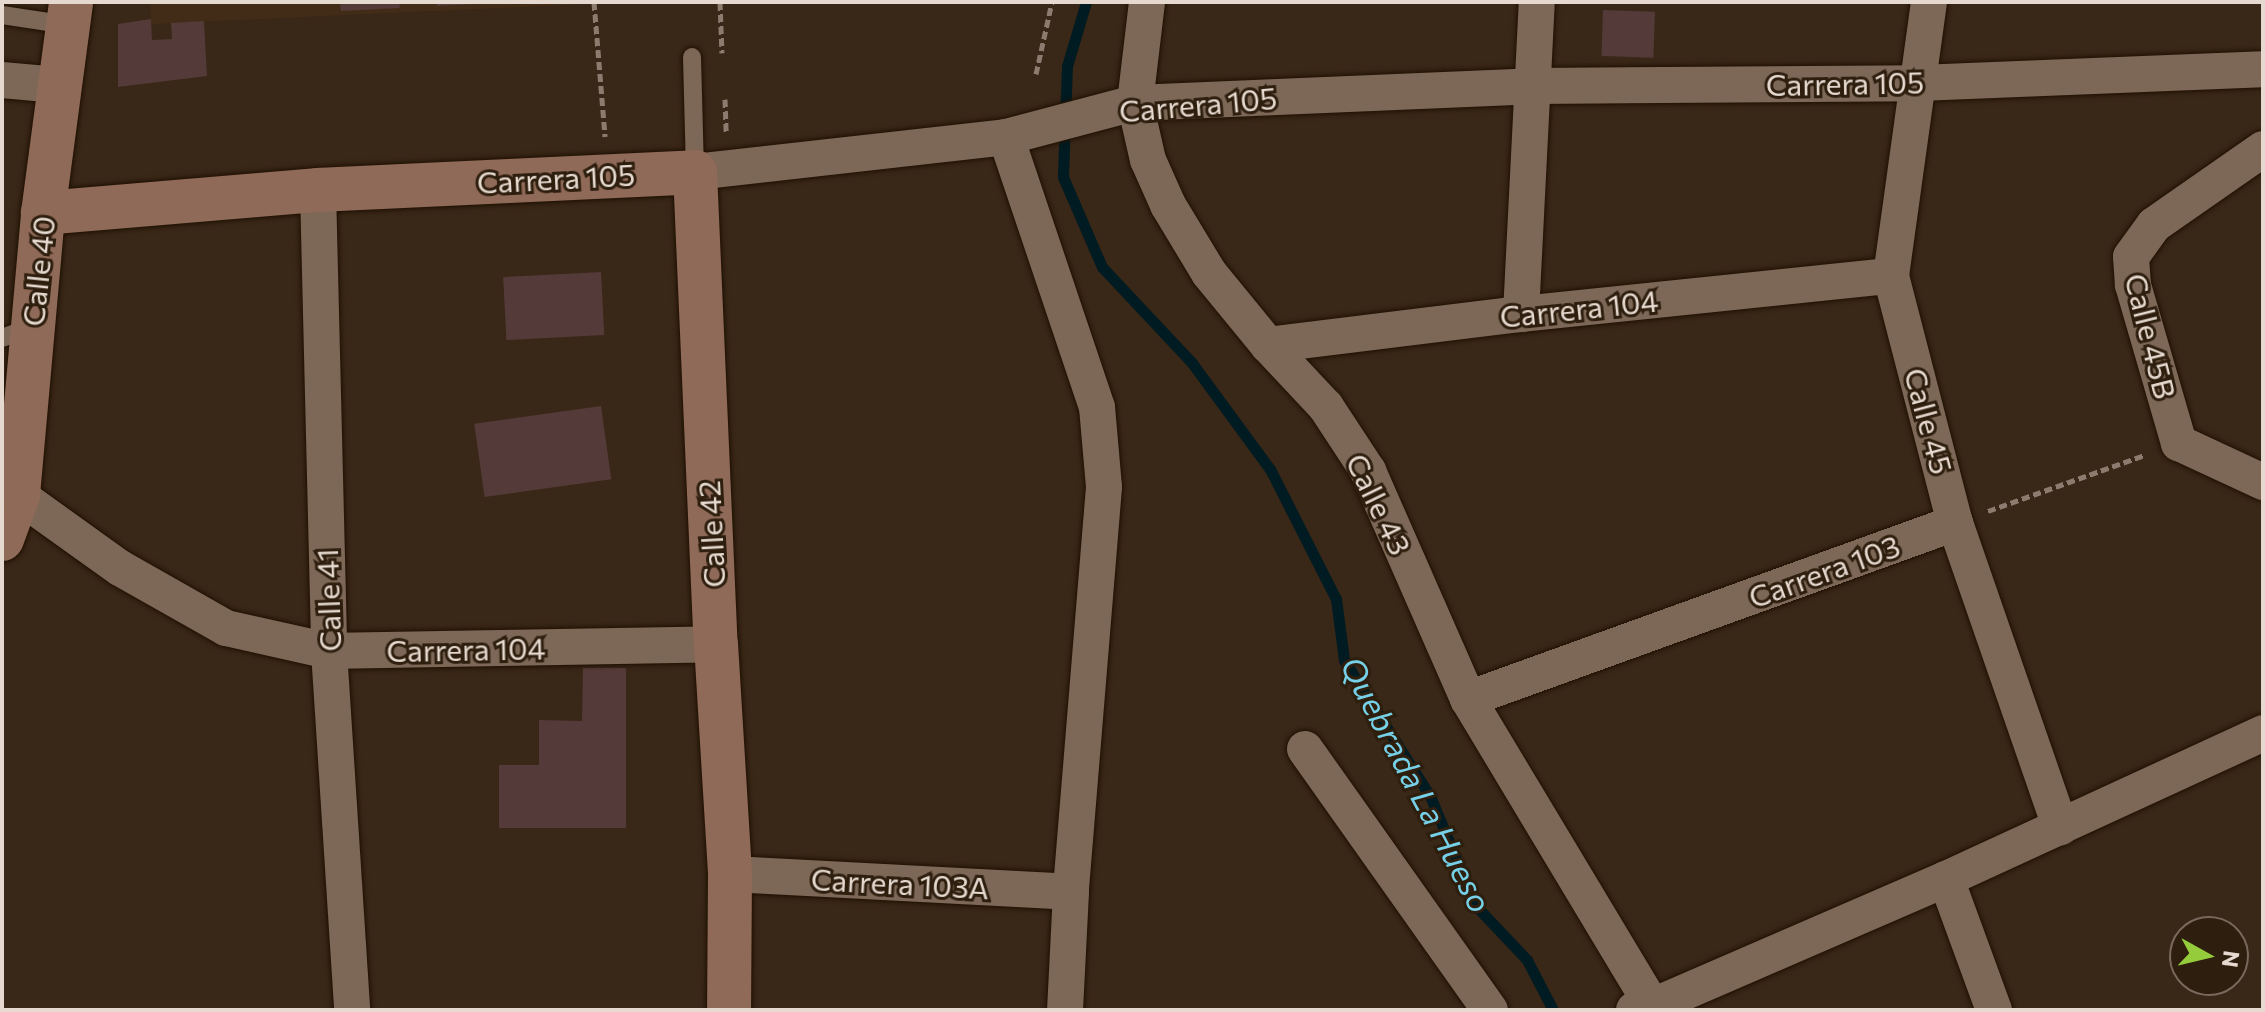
<!DOCTYPE html>
<html>
<head>
<meta charset="utf-8">
<style>
	body { margin:0 }
	#map { position:relative; width:2265px; height:1012px; overflow:hidden; background:#392717; font-family:Commissioner,sans-serif }
	div>[style] { position:absolute }
	[style*='--x'] { left:calc(var(--x)*1px); top:calc(var(--y)*1px); width:calc(var(--w)*1px); rotate:calc(var(--a)*1deg) }
	.built>* { inset:0; background:#432c17 }
	.stream>* { height:11px; margin:-5.5px; padding:0 5.5px; transform-origin:5.5px; border-radius:5.5px; background:#001b21 }
	.building>* { inset:0; background:#543a38; transform-origin:0 0 }
	.path>* { height:5px; margin-top:-2.5px; transform-origin:0; background:repeating-linear-gradient(90deg,#8b7c6f 0 8px,transparent 0 12px) }
	.roads { filter:drop-shadow(0 0 2px #1f1002) drop-shadow(0 0 2px #1f1002) }
	.lane>* { height:18px; margin:-9px; padding:0 9px; transform-origin:9px; border-radius:9px; background:#7d6857 }
	.street>* { height:36px; margin:-18px; padding:0 18px; transform-origin:18px; border-radius:18px; background:#7d6857 }
	.secondary>* { height:44px; margin:-22px; padding:0 22px; transform-origin:22px; border-radius:22px; background:#906a58 }
	span { translate:-50% -50%; white-space:nowrap; text-align:center; line-height:1.15; -webkit-text-stroke:6px #2e1e0e; paint-order:stroke }
	.street-label { font-size:30px; color:#e6dad0 }
	.water-label { font-size:32px; color:#76d0e7; font-style:italic }
	.frame { position:absolute; inset:0; border:4px solid #e6dad0; pointer-events:none }
	.north { position:absolute; left:2169px; top:916px; width:80px; height:80px; box-sizing:border-box; background:#2e1e0e; border:2px solid #78695c; border-radius:50%; rotate:98deg; font-size:22px; font-weight:700; line-height:32px; text-align:center; color:#e6dad0 }
	.north::after { content:''; display:block; margin:auto; width:28px; height:36px; background:#95cc3b; clip-path:polygon(50% 0,100% 100%,50% 72%,0 100%) }
</style>
</head>
<body>
<div id="map">
	<div class="built">
		<div style="clip-path:polygon(151px 2px,588px 2px,588px 4px,151px 24px)"></div>
	</div>
	<div class="stream">
		<div style="--x:1086;--y:2;--w:67;--a:106.5"></div>
		<div style="--x:1067;--y:66;--w:111;--a:92.1"></div>
		<div style="--x:1063;--y:177;--w:98;--a:66.6"></div>
		<div style="--x:1102;--y:267;--w:132;--a:46.8"></div>
		<div style="--x:1192;--y:363;--w:132;--a:53.7"></div>
		<div style="--x:1270;--y:469;--w:146;--a:63.1"></div>
		<div style="--x:1336;--y:599;--w:62;--a:82.5"></div>
		<div style="--x:1344;--y:660;--w:161;--a:57.7"></div>
		<div style="--x:1430;--y:796;--w:119;--a:67.3"></div>
		<div style="--x:1476;--y:906;--w:74;--a:46.6"></div>
		<div style="--x:1527;--y:960;--w:56;--a:62.5"></div>
	</div>
	<div class="building">
		<div style="clip-path:polygon(340px 2px,399px 2px,400px 8px,341px 11px)"></div>
		<div style="clip-path:polygon(437px 2px,474px 2px,474px 4px,437px 6px)"></div>
		<div style="left:1603px;top:10px;width:52px;height:46px;rotate:2deg"></div>
		<div style="clip-path:polygon(151px 19px,152px 40px,172px 39px,171px 23px,204px 21px,207px 76px,118px 87px,118px 24px)"></div>
		<div style="left:601px;top:272px;width:63px;height:98px;rotate:87deg"></div>
		<div style="left:601px;top:406px;width:74px;height:128px;rotate:82deg"></div>
		<div style="clip-path:polygon(583px 668px,626px 668px,626px 828px,499px 828px,499px 765px,539px 765px,539px 720px,582px 721px)"></div>
	</div>
	<div class="path">
		<div style="--x:594;--y:2;--w:135;--a:85.3"></div>
		<div style="--x:720;--y:2;--w:51;--a:87.8"></div>
		<div style="--x:1036;--y:74;--w:74;--a:-77.5"></div>
		<div style="--x:725;--y:99;--w:34;--a:88"></div>
		<div style="--x:1988;--y:511;--w:166;--a:-19.7"></div>
	</div>
	<div class="roads">
		<div class="lane">
			<div style="--x:2;--y:15;--w:67;--a:8.6"></div>
			<div style="--x:692;--y:57;--w:115;--a:88.5"></div>
			<div style="--x:2;--y:338;--w:32;--a:-20"></div>
		</div>
		<div class="street">
			<div style="--x:1147;--y:2;--w:102;--a:96.8"></div>
			<div style="--x:1135;--y:103;--w:58;--a:77.2"></div>
			<div style="--x:1148;--y:160;--w:49;--a:66"></div>
			<div style="--x:1168;--y:205;--w:79;--a:58.9"></div>
			<div style="--x:1209;--y:273;--w:93;--a:50.7"></div>
			<div style="--x:1268;--y:345;--w:85;--a:46.9"></div>
			<div style="--x:1326;--y:407;--w:77;--a:56.7"></div>
			<div style="--x:1368;--y:471;--w:249;--a:66.3"></div>
			<div style="--x:1468;--y:699;--w:363;--a:59"></div>
			<div style="--x:1929;--y:2;--w:277;--a:97.9"></div>
			<div style="--x:1891;--y:276;--w:255;--a:75.5"></div>
			<div style="--x:1955;--y:523;--w:322;--a:70.9"></div>
			<div style="--x:2;--y:80;--w:56;--a:5.1"></div>
			<div style="--x:1006;--y:137;--w:285;--a:71.4"></div>
			<div style="--x:1097;--y:407;--w:80;--a:85"></div>
			<div style="--x:1104;--y:487;--w:406;--a:94.7"></div>
			<div style="--x:1071;--y:892;--w:118;--a:92.9"></div>
			<div style="--x:2263;--y:149;--w:133;--a:145.1"></div>
			<div style="--x:2154;--y:225;--w:39;--a:126"></div>
			<div style="--x:2131;--y:257;--w:28;--a:86"></div>
			<div style="--x:2133;--y:285;--w:165;--a:73.8"></div>
			<div style="--x:2179;--y:443;--w:93;--a:24.9"></div>
			<div style="--x:695;--y:172;--w:313;--a:-6.4"></div>
			<div style="--x:1006;--y:137;--w:133;--a:-14.8"></div>
			<div style="--x:1135;--y:103;--w:398;--a:-2.4"></div>
			<div style="--x:1533;--y:86;--w:385;--a:-0.4"></div>
			<div style="--x:1918;--y:83;--w:345;--a:-2.3"></div>
			<div style="--x:318;--y:190;--w:461;--a:88.6"></div>
			<div style="--x:329;--y:651;--w:360;--a:86.3"></div>
			<div style="--x:1521;--y:314;--w:312;--a:-87.1"></div>
			<div style="--x:1268;--y:345;--w:255;--a:-7"></div>
			<div style="--x:1521;--y:314;--w:372;--a:-5.9"></div>
			<div style="--x:18;--y:495;--w:125;--a:35.6"></div>
			<div style="--x:120;--y:568;--w:122;--a:29.5"></div>
			<div style="--x:226;--y:628;--w:106;--a:12.6"></div>
			<div style="--x:329;--y:651;--w:387;--a:-1"></div>
			<div style="--x:1468;--y:699;--w:518;--a:-19.87"></div>
			<div style="--x:1305;--y:749;--w:320;--a:54.7"></div>
			<div style="--x:730;--y:874;--w:341;--a:3"></div>
			<div style="--x:1946;--y:879;--w:140;--a:69.9"></div>
			<div style="--x:1634;--y:1010;--w:22;--a:-13"></div>
			<div style="--x:1655;--y:1005;--w:317;--a:-23.4"></div>
			<div style="--x:1946;--y:879;--w:349;--a:-24.7"></div>
		</div>
		<div class="secondary">
			<div style="--x:43;--y:213;--w:276;--a:-4.8"></div>
			<div style="--x:318;--y:190;--w:377;--a:-2.7"></div>
			<div style="--x:695;--y:172;--w:472;--a:87.5"></div>
			<div style="--x:716;--y:644;--w:230;--a:86.5"></div>
			<div style="--x:730;--y:874;--w:136;--a:90.4"></div>
			<div style="--x:2;--y:539;--w:47;--a:-70"></div>
			<div style="--x:18;--y:495;--w:283;--a:-84.9"></div>
			<div style="--x:43;--y:213;--w:213;--a:-82.4"></div>
		</div>
	</div>
	<div class="street-label">
		<span style="left:1845px;top:83px;rotate:-1deg">Carrera 105</span>
		<span style="left:1198px;top:104px;rotate:-5deg">Carrera 105</span>
		<span style="left:556px;top:178px;rotate:-3deg">Carrera 105</span>
		<span style="left:38px;top:271px;rotate:-84deg">Calle 40</span>
		<span style="left:1579px;top:308px;rotate:-6deg">Carrera 104</span>
		<span style="left:2151px;top:336px;rotate:76deg">Calle 45B</span>
		<span style="left:1929px;top:421px;rotate:75deg">Calle 45</span>
		<span style="left:1379px;top:504px;rotate:64deg">Calle 43</span>
		<span style="left:711px;top:534px;rotate:-93deg">Calle 42</span>
		<span style="left:1824px;top:571px;rotate:-20deg">Carrera 103</span>
		<span style="left:328px;top:600px;rotate:-92deg">Calle 41</span>
		<span style="left:466px;top:649px;rotate:-1deg">Carrera 104</span>
		<span style="left:900px;top:883px;rotate:3deg">Carrera 103A</span>
	</div>
	<div class="water-label">
		<span style="left:1417px;top:784px;rotate:62deg">Quebrada La Hueso</span>
	</div>
	<div class="frame"></div>
	<div class="north">N</div>
</div>
</body>
</html>
